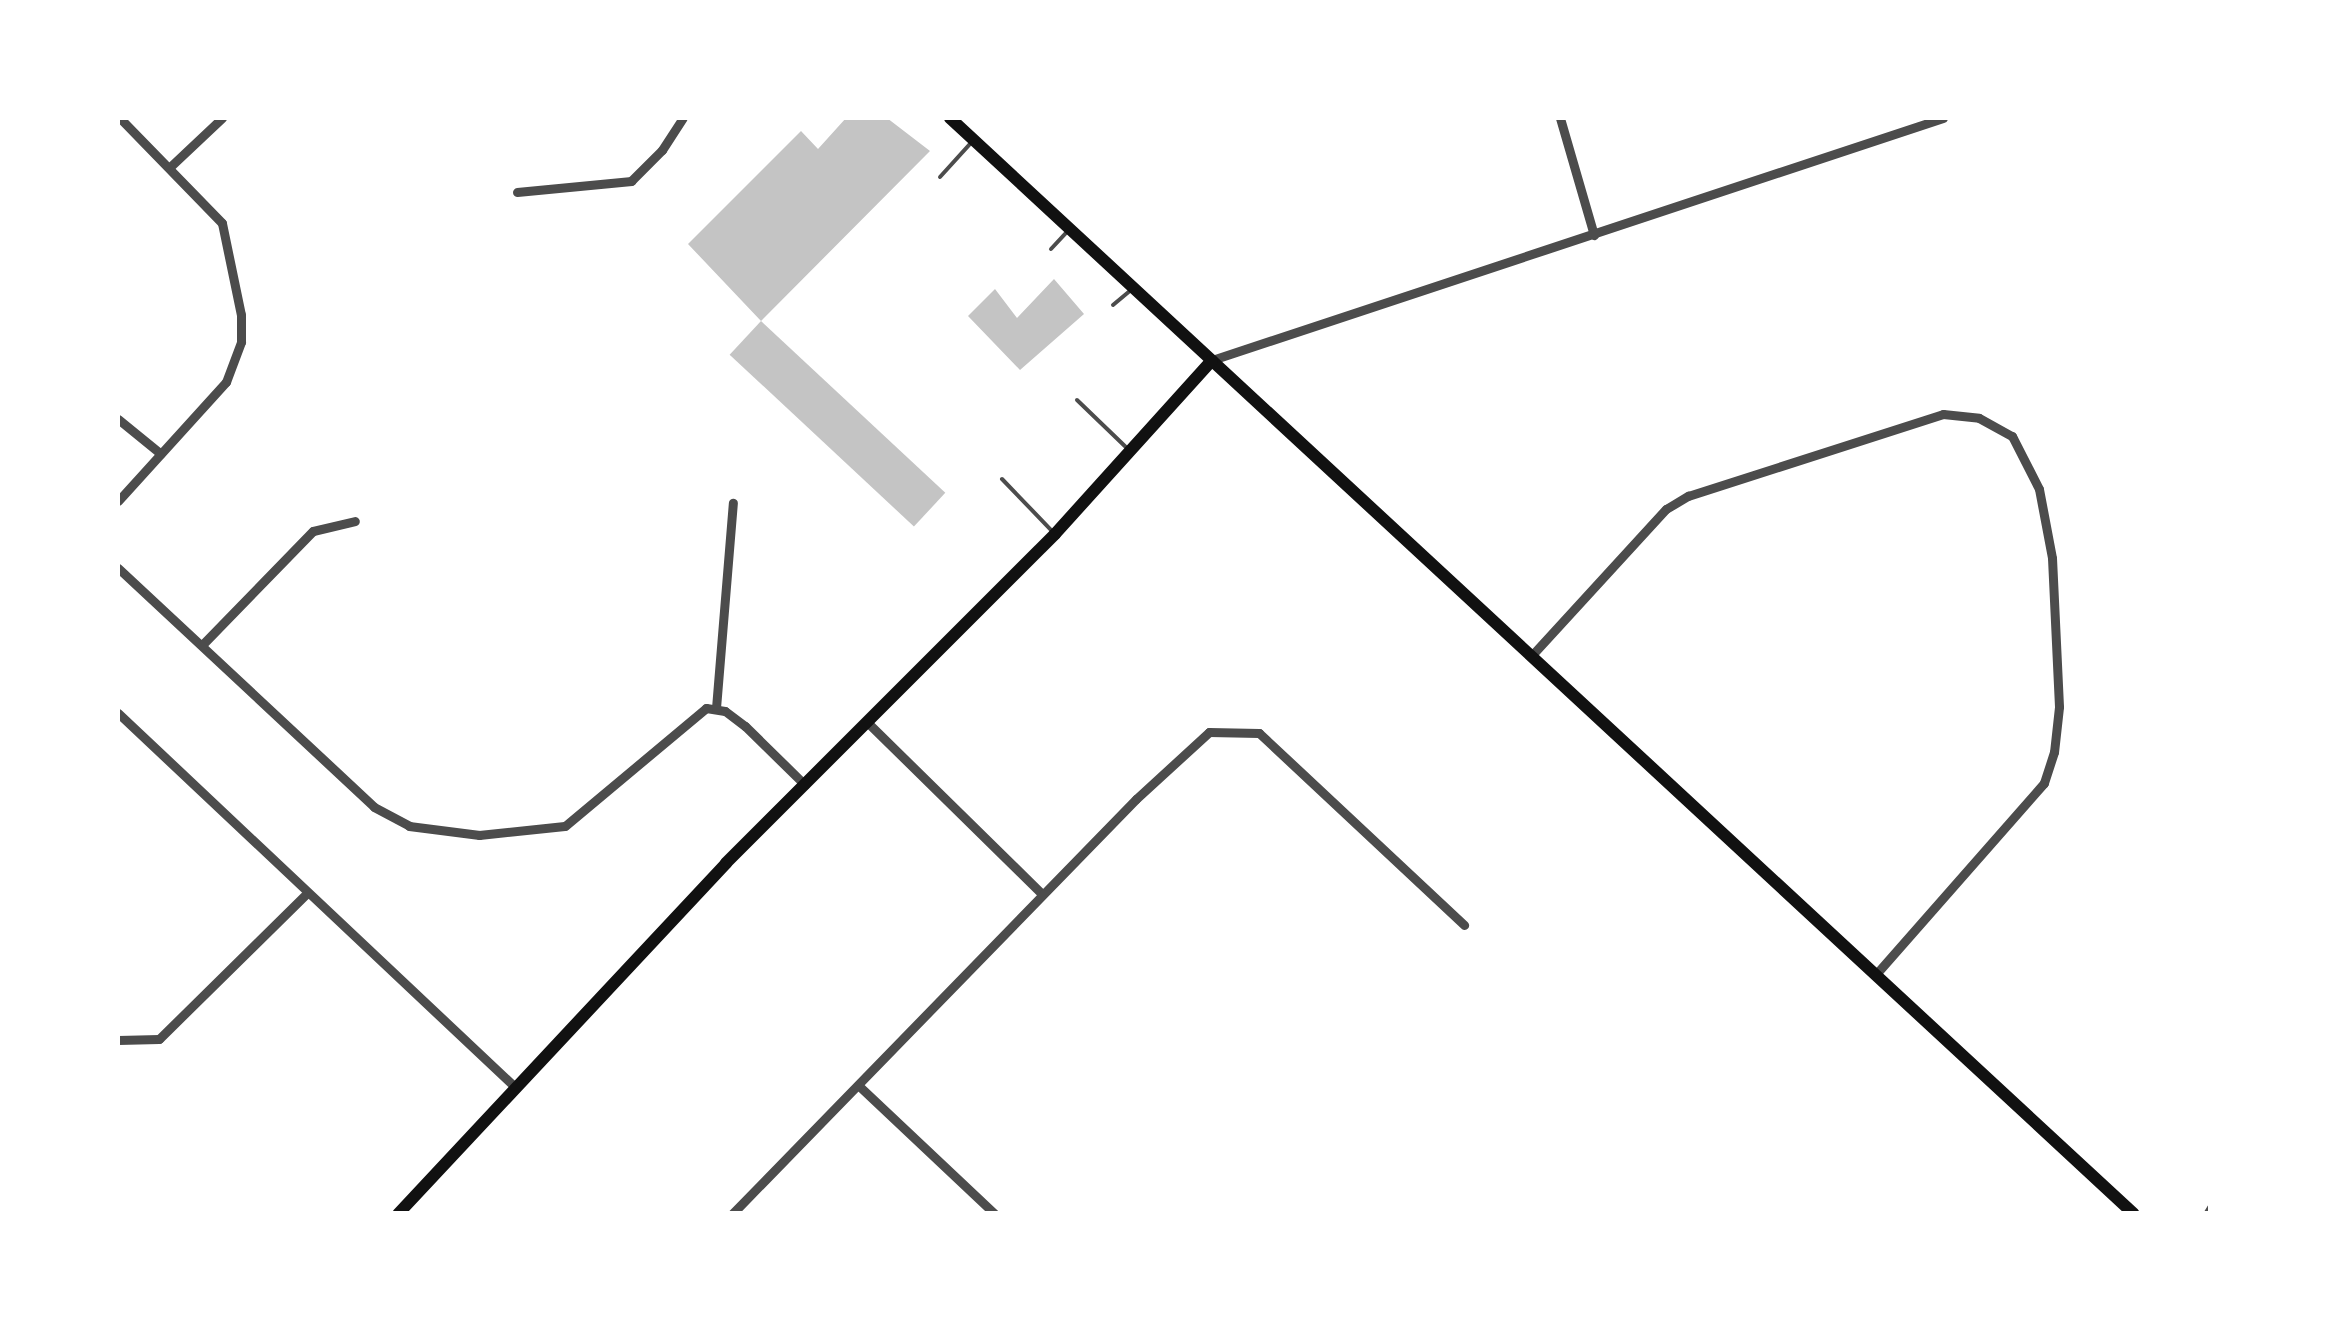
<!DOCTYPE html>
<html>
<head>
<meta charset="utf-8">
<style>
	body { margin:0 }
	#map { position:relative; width:2328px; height:1331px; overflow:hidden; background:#fff; font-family:Cabin,sans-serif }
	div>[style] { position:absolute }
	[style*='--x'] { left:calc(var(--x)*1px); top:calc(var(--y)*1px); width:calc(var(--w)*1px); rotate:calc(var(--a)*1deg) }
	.building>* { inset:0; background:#c4c4c4; transform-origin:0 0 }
	.service>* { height:4px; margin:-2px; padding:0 2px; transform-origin:2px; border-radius:2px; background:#4c4c4c }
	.minor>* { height:9px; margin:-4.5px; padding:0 4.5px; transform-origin:4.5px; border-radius:4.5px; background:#4c4c4c }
	.secondary>* { height:12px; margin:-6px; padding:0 6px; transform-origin:6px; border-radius:6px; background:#111 }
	span { translate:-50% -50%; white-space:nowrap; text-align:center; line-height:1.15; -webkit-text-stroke:8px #fff; paint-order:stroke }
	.frame { position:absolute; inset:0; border:120px solid #fff; pointer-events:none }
</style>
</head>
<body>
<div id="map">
	<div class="building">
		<div style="clip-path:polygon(846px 118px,887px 118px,930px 151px,761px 321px,688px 244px,801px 131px,818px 149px)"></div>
		<div style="clip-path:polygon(1054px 279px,1084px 314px,1020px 370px,968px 316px,995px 289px,1017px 318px)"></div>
		<div style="left:761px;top:321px;width:252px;height:46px;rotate:43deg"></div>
	</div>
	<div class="service">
		<div style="--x:940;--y:177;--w:45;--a:-47.7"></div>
		<div style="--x:1051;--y:249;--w:22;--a:-47"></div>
		<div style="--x:1113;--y:305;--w:25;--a:-40"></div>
		<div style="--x:1077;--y:400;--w:71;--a:43.9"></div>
		<div style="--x:1002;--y:479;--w:75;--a:46.1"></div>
		<div style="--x:2205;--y:1214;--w:9;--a:-58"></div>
	</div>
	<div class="minor">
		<div style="--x:1560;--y:118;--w:122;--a:73.8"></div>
		<div style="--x:171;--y:166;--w:70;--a:-43.3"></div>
		<div style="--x:517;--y:192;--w:115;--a:-5.5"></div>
		<div style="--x:631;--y:181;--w:44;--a:-45"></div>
		<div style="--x:662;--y:150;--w:38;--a:-57"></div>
		<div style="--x:1212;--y:360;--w:770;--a:-18.32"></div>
		<div style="--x:118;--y:419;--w:55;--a:39.1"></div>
		<div style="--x:118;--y:501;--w:161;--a:-47.8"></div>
		<div style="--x:226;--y:382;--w:43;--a:-69.4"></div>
		<div style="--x:241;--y:342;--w:27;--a:-90"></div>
		<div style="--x:241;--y:315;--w:94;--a:-101.7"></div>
		<div style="--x:222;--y:223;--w:146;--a:-134.2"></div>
		<div style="--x:118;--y:568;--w:350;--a:43"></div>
		<div style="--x:374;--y:807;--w:40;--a:28"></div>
		<div style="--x:409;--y:826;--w:71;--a:7.3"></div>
		<div style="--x:479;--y:835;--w:86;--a:-6"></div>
		<div style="--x:565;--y:826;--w:184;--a:-39.9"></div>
		<div style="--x:706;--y:708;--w:19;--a:9"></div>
		<div style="--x:725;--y:711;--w:25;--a:37"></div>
		<div style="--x:745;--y:726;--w:84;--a:44.5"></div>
		<div style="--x:202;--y:645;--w:159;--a:-45.8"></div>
		<div style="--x:313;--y:531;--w:43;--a:-13.4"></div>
		<div style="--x:1533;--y:654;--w:197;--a:-47.5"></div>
		<div style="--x:1666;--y:509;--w:26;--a:-31"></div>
		<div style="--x:1688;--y:496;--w:268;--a:-17.8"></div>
		<div style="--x:1943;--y:414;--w:36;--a:6"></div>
		<div style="--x:1979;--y:418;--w:38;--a:29"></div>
		<div style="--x:2012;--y:436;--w:59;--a:63"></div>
		<div style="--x:2039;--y:489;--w:70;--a:79.3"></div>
		<div style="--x:2052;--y:558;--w:149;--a:87.3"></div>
		<div style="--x:2059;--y:707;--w:45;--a:96.3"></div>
		<div style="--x:2054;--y:752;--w:33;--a:108"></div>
		<div style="--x:2044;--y:783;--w:253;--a:131.3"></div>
		<div style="--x:716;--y:708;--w:206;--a:-85.3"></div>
		<div style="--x:118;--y:713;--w:547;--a:43.3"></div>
		<div style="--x:867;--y:722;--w:245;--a:44.5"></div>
		<div style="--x:118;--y:1040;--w:41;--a:-1.4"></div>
		<div style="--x:159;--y:1039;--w:208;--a:-44.6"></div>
		<div style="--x:858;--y:1085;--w:188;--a:43.3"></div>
		<div style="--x:732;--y:1214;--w:579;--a:-45.77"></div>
		<div style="--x:1136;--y:799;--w:99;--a:-42.5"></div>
		<div style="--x:1209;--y:732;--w:50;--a:1.1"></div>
		<div style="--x:1259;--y:733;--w:281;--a:43.1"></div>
	</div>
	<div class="secondary">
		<div style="--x:950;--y:118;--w:1613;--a:42.79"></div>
		<div style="--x:398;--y:1214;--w:480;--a:-46.9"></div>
		<div style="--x:726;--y:863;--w:465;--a:-45"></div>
		<div style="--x:1055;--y:534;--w:234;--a:-47.9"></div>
	</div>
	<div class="frame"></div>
</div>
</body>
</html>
